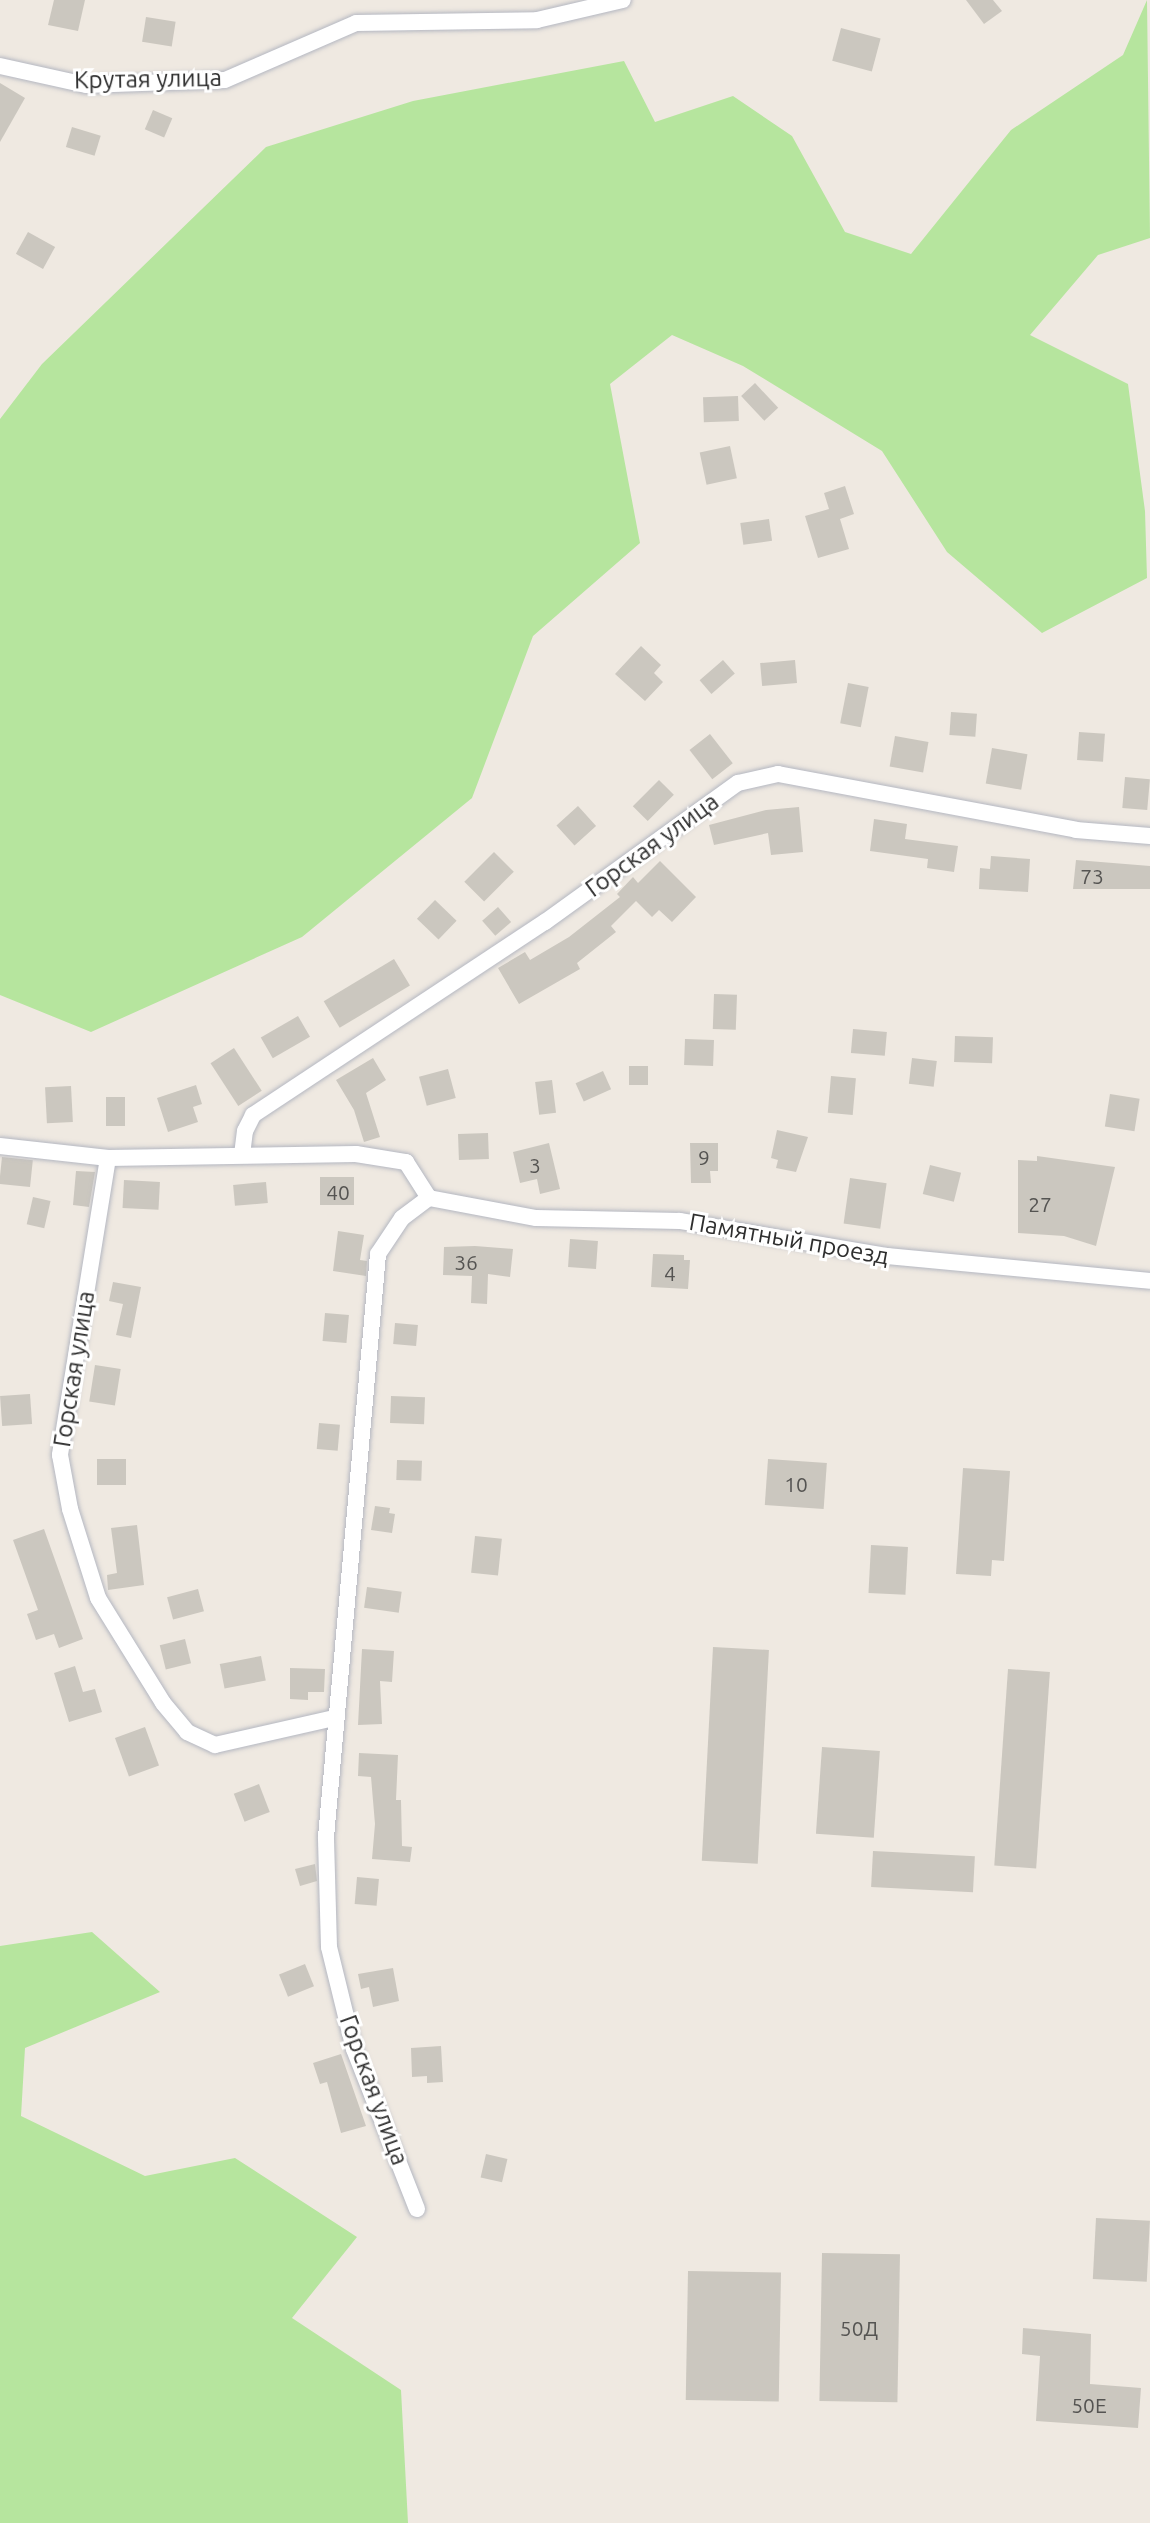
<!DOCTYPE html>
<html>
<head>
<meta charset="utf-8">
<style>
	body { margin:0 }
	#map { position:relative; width:1150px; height:2523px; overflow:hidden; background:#efe9e1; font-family:Ubuntu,sans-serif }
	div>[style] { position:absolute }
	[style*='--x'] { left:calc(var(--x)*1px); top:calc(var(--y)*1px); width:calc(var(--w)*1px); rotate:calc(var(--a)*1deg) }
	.green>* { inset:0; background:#b6e59e }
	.building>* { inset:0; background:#cbc7bf; transform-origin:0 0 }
	.roads { filter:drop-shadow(0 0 2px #b4b7c1) drop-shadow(0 0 2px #b4b7c1) }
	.street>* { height:16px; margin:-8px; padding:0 8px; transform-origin:8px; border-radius:8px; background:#fff }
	span { translate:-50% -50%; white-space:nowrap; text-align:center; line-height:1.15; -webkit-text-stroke:6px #fff; paint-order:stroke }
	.number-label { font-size:21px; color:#555452 }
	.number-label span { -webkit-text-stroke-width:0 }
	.street-label { font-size:24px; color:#2e2e2e }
</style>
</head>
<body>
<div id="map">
	<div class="green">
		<div style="clip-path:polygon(1147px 0,1150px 238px,1098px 255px,1030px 335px,1128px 384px,1145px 511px,1147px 578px,1042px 633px,947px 552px,882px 451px,743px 366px,672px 335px,610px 384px,640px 543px,533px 636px,472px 798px,302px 937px,91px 1032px,0 995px,0 419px,42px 364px,266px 147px,413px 101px,624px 61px,655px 122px,733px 96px,792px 136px,845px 232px,911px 254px,1011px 130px,1123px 55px)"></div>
		<div style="clip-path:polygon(92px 1932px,160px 1992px,25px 2048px,21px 2116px,145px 2176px,235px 2158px,357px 2237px,292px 2318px,401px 2390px,408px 2523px,0 2523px,0 1946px)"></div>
	</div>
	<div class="building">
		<div style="clip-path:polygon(54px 0,85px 0,78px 31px,48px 25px)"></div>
		<div style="clip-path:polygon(966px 0,993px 0,1002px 11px,984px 24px)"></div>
		<div style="left:146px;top:17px;width:30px;height:25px;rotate:9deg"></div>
		<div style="left:841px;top:28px;width:41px;height:34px;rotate:15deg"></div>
		<div style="clip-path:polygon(0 83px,25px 98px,0 142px)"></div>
		<div style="left:153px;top:110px;width:21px;height:21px;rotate:23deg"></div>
		<div style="left:72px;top:127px;width:30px;height:21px;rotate:17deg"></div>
		<div style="left:28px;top:232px;width:31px;height:25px;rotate:29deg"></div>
		<div style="left:755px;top:383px;width:34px;height:19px;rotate:47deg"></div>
		<div style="left:738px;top:396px;width:25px;height:35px;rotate:88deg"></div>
		<div style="left:730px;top:446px;width:33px;height:31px;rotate:78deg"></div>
		<div style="clip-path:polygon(845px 486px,854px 514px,840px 519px,849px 549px,818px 558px,805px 516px,829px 509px,824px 493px)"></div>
		<div style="left:769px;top:519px;width:22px;height:29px;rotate:82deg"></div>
		<div style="clip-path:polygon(641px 646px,661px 665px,654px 673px,663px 682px,645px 701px,615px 674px)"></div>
		<div style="left:723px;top:660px;width:18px;height:31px;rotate:49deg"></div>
		<div style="left:795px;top:660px;width:23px;height:35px;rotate:85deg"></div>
		<div style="left:848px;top:683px;width:21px;height:41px;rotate:11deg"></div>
		<div style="left:951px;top:712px;width:26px;height:23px;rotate:4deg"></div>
		<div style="left:1079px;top:732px;width:26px;height:28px;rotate:4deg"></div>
		<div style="left:710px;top:734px;width:37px;height:26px;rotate:52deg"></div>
		<div style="left:895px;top:736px;width:34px;height:31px;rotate:10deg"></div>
		<div style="left:992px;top:748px;width:36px;height:36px;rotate:10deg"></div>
		<div style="left:1125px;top:777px;width:25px;height:31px;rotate:5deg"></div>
		<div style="left:659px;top:780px;width:21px;height:37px;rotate:45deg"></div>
		<div style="left:578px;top:806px;width:27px;height:29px;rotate:48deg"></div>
		<div style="clip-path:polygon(799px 807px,803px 852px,771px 855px,768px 833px,714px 845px,709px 825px,766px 810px)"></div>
		<div style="clip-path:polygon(874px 819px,907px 824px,905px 839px,958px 846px,954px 872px,927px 868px,928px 859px,870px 851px)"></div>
		<div style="left:494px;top:852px;width:28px;height:42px;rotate:45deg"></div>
		<div style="clip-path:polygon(991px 856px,1030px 859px,1028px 892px,979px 889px,980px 868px,990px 869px)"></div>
		<div style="clip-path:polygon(1076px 860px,1150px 866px,1150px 889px,1073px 889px)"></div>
		<div style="clip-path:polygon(660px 861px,696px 897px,672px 922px,659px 910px,652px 917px,636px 901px,611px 926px,616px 932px,577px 963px,580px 969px,519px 1004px,498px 968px,525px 952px,530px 960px,569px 937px,620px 897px,617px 894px,633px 877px,638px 883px)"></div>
		<div style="left:435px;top:900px;width:30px;height:26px;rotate:44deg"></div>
		<div style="left:498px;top:907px;width:20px;height:21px;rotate:49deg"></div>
		<div style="left:394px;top:959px;width:31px;height:82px;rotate:59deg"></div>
		<div style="left:714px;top:994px;width:23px;height:35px;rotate:2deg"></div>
		<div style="left:298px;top:1016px;width:24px;height:43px;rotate:60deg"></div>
		<div style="left:853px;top:1029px;width:34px;height:24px;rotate:5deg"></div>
		<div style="left:955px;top:1036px;width:38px;height:26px;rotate:2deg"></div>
		<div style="left:685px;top:1039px;width:29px;height:26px;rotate:2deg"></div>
		<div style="left:234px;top:1048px;width:51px;height:28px;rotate:57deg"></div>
		<div style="clip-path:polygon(373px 1058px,386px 1080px,366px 1093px,380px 1137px,364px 1142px,354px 1110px,336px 1080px)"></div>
		<div style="left:912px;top:1058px;width:25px;height:26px;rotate:7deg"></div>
		<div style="left:629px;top:1066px;width:19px;height:19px"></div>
		<div style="left:448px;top:1069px;width:30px;height:30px;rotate:75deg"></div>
		<div style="left:603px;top:1071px;width:20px;height:30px;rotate:66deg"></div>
		<div style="left:831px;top:1076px;width:25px;height:37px;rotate:5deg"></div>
		<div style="left:552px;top:1080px;width:33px;height:17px;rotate:83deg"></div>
		<div style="clip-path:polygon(196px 1085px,202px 1104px,193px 1107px,198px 1122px,168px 1132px,157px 1098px)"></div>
		<div style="left:71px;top:1086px;width:36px;height:26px;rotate:87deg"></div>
		<div style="left:1110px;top:1094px;width:30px;height:33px;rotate:9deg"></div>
		<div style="left:106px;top:1097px;width:19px;height:29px"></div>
		<div style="clip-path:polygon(777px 1130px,808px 1137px,796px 1172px,776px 1168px,778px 1160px,771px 1158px)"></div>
		<div style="left:488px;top:1133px;width:26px;height:30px;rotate:88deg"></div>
		<div style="clip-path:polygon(549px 1143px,560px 1189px,540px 1194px,537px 1179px,520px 1183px,513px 1152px)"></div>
		<div style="clip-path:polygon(690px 1143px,718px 1143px,718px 1171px,710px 1171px,711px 1183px,691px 1183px)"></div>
		<div style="clip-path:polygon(1037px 1156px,1115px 1167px,1096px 1246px,1064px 1236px,1018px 1233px,1018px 1160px,1037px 1161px)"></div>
		<div style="left:2px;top:1157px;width:31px;height:27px;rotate:6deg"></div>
		<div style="left:930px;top:1165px;width:32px;height:30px;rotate:14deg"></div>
		<div style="clip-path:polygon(76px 1171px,95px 1172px,89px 1207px,73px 1205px)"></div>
		<div style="left:354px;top:1177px;width:28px;height:34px;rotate:90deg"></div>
		<div style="left:850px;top:1178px;width:37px;height:46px;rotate:8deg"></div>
		<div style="left:124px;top:1180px;width:36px;height:28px;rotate:3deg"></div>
		<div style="left:266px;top:1182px;width:21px;height:33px;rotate:85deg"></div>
		<div style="left:33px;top:1197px;width:18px;height:28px;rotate:13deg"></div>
		<div style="clip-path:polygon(338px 1231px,364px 1235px,360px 1260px,367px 1261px,366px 1276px,333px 1271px)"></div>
		<div style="left:570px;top:1239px;width:28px;height:28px;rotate:4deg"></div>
		<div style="clip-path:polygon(475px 1246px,513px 1249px,510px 1277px,488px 1274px,487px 1304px,471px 1303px,472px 1276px,443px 1275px,444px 1247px)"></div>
		<div style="clip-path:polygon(653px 1254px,684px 1255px,684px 1260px,690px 1260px,688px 1289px,651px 1287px)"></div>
		<div style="clip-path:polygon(113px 1282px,141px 1287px,131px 1338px,116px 1335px,123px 1304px,109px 1301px)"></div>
		<div style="left:325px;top:1313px;width:24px;height:28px;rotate:5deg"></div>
		<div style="left:395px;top:1323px;width:23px;height:21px;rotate:5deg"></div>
		<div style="left:95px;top:1365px;width:26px;height:37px;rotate:9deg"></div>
		<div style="left:30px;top:1394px;width:30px;height:30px;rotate:86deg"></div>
		<div style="left:391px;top:1396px;width:34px;height:27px;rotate:2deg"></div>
		<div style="left:319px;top:1423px;width:21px;height:26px;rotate:5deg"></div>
		<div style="left:97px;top:1459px;width:29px;height:26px"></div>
		<div style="left:768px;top:1459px;width:59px;height:46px;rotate:4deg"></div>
		<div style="left:397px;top:1460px;width:25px;height:20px;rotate:2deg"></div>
		<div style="clip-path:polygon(963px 1468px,1010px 1471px,1004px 1561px,992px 1560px,991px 1576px,956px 1574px)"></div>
		<div style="clip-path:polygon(375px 1506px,390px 1508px,389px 1513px,395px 1514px,392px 1533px,371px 1530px)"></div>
		<div style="clip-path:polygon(137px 1525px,144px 1585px,108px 1590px,107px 1575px,117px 1573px,111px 1528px)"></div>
		<div style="clip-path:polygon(44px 1529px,83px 1639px,59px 1648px,54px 1634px,36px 1640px,27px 1614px,38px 1610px,13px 1540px)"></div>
		<div style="left:475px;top:1536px;width:27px;height:37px;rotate:6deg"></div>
		<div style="left:871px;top:1545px;width:37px;height:48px;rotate:3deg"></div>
		<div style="left:367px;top:1587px;width:35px;height:21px;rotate:8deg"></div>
		<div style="left:198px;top:1589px;width:23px;height:32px;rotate:75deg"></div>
		<div style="left:185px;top:1639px;width:25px;height:26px;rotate:76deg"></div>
		<div style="left:713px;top:1647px;width:56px;height:214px;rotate:3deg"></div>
		<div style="clip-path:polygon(362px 1649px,394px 1651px,392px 1682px,380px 1681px,382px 1724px,358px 1725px)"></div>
		<div style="left:261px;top:1656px;width:25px;height:42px;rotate:79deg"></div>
		<div style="clip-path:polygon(75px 1666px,83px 1692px,95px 1689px,102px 1712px,69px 1722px,54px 1673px)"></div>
		<div style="clip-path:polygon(290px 1668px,325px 1669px,324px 1692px,308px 1692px,308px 1700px,290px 1699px)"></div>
		<div style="left:1008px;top:1669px;width:42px;height:197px;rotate:4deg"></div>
		<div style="left:145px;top:1727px;width:41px;height:32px;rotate:70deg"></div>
		<div style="left:822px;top:1747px;width:58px;height:87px;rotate:4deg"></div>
		<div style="clip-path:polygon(359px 1753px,398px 1755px,396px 1800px,401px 1800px,402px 1846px,412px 1847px,410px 1862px,372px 1859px,375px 1824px,371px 1777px,358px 1776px)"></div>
		<div style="left:259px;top:1784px;width:30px;height:27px;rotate:69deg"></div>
		<div style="left:873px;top:1851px;width:102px;height:36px;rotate:3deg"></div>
		<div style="clip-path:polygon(315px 1864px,317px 1881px,300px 1886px,295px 1869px)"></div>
		<div style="left:357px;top:1877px;width:22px;height:27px;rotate:5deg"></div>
		<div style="left:305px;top:1964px;width:24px;height:28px;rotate:68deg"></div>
		<div style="clip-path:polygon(393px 1968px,399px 2001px,373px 2007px,369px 1987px,361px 1989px,358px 1974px)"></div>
		<div style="clip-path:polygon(441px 2046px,443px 2082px,427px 2083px,427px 2076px,412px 2077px,411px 2048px)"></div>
		<div style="clip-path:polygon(341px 2054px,366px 2126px,341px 2133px,327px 2082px,320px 2084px,313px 2063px)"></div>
		<div style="left:486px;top:2154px;width:22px;height:24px;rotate:13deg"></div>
		<div style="left:1096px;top:2218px;width:54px;height:61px;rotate:3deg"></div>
		<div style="left:822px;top:2253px;width:78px;height:148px;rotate:1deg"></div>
		<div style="left:688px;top:2271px;width:93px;height:129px;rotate:1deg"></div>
		<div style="clip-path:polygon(1023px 2328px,1091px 2334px,1090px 2384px,1141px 2388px,1138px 2428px,1036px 2421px,1040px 2356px,1022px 2354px)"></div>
	</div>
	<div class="roads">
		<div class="street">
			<div style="--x:0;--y:66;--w:88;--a:12.5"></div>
			<div style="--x:86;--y:85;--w:139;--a:-2.1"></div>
			<div style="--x:225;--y:80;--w:143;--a:-23.5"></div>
			<div style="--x:356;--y:23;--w:181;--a:-0.9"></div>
			<div style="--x:537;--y:20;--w:88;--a:-13.1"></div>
			<div style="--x:0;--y:1146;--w:109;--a:6.3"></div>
			<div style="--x:108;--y:1158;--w:248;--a:-0.9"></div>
			<div style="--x:356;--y:1154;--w:51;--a:9.1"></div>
			<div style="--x:406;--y:1162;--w:43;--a:57.4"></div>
			<div style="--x:242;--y:1155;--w:24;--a:-83"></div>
			<div style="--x:245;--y:1131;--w:18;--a:-63"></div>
			<div style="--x:253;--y:1115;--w:350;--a:-33.5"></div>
			<div style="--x:545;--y:922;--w:238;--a:-35.8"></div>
			<div style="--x:738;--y:783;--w:41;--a:-12.7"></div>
			<div style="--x:778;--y:774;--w:303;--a:10.6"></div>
			<div style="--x:1076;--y:830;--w:74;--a:4.6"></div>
			<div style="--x:108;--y:1158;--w:301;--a:99.2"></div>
			<div style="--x:60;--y:1455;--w:55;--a:79.5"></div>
			<div style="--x:70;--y:1509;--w:93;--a:72.5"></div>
			<div style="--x:98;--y:1598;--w:123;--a:58.2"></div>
			<div style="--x:163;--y:1703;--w:38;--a:50"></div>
			<div style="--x:187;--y:1732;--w:31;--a:25"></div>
			<div style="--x:215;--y:1745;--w:122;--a:-12.8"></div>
			<div style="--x:429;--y:1198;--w:109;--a:10.6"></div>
			<div style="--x:536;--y:1218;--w:144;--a:1.2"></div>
			<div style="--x:680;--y:1221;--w:210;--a:9.6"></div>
			<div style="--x:887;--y:1256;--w:264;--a:5.4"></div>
			<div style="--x:417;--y:2209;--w:172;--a:-111.5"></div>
			<div style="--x:354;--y:2049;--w:105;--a:-103.8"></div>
			<div style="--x:329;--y:1947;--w:110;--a:-91.6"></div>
			<div style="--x:326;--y:1837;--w:585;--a:-84.9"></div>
			<div style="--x:378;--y:1254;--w:43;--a:-56.3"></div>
			<div style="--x:402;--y:1218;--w:34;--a:-37"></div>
		</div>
	</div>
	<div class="number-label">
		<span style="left:1092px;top:876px">73</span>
		<span style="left:704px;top:1157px">9</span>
		<span style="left:535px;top:1165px">3</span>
		<span style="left:338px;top:1192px">40</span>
		<span style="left:1040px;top:1204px">27</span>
		<span style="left:466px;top:1262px">36</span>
		<span style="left:670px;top:1273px">4</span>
		<span style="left:796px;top:1484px">10</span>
		<span style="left:859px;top:2328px">50Д</span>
		<span style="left:1089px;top:2405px">50Е</span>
	</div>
	<div class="street-label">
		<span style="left:148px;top:79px;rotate:-1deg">Крутая улица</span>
		<span style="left:652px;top:845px;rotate:-36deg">Горская улица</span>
		<span style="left:789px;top:1239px;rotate:10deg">Памятный проезд</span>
		<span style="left:74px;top:1369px;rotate:-81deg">Горская улица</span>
		<span style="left:374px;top:2090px;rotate:70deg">Горская улица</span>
	</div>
</div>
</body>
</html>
